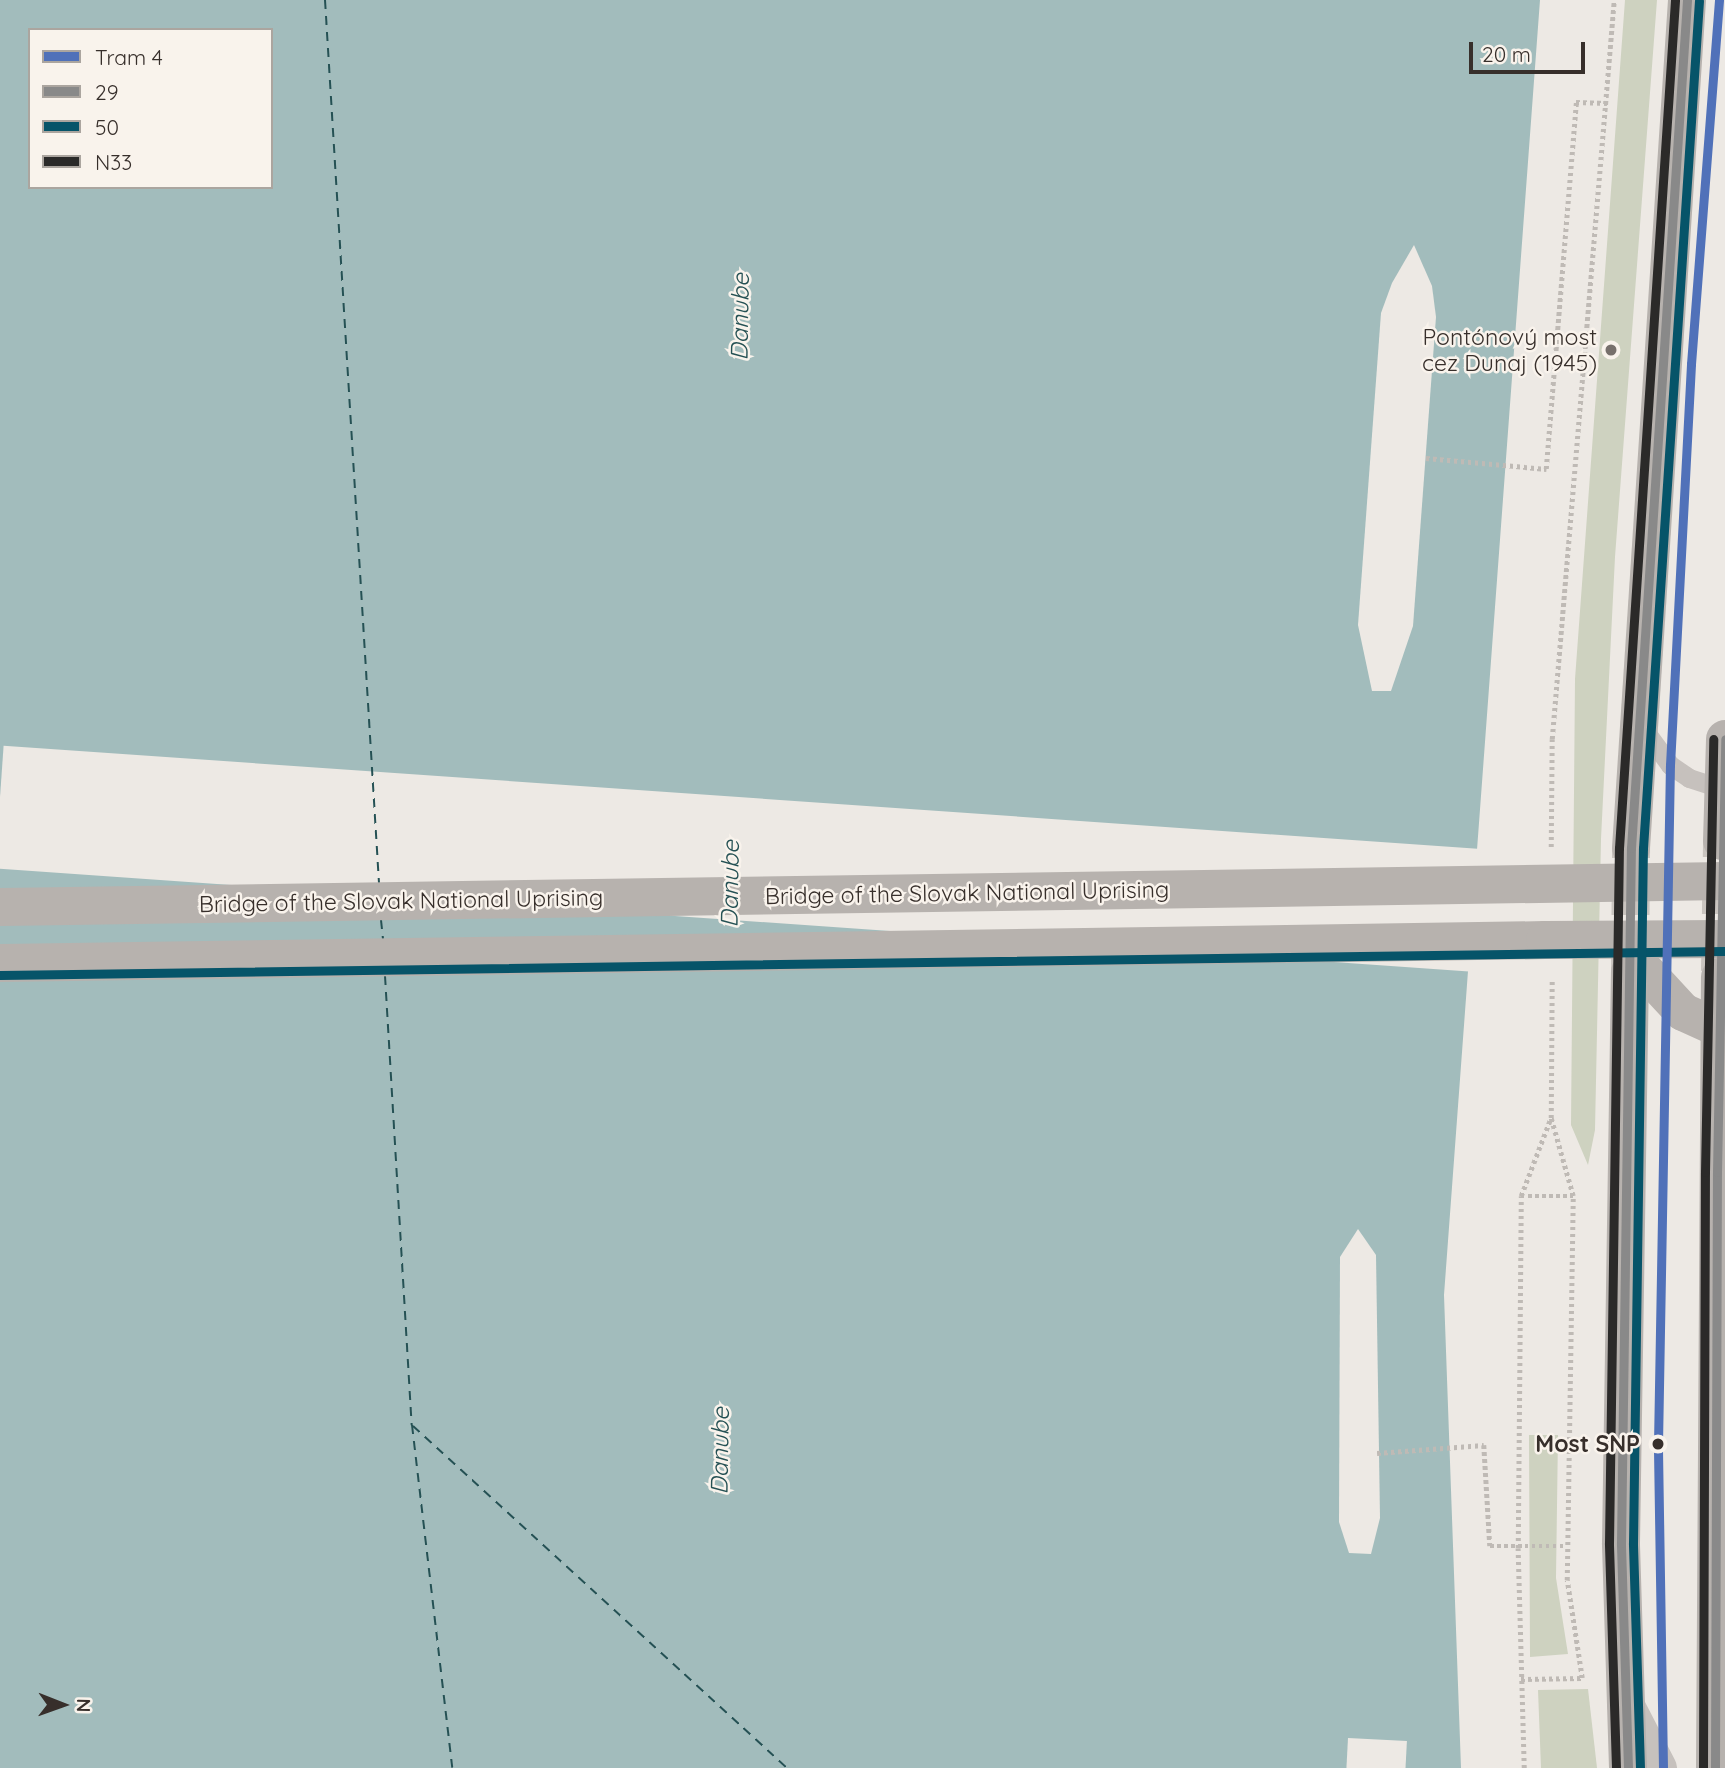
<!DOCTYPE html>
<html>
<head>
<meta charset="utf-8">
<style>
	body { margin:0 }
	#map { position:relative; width:1725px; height:1768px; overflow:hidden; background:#ede9e4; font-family:Quicksand,sans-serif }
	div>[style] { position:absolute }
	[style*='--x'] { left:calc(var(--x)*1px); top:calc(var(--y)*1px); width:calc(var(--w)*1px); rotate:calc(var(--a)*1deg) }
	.green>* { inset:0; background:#ced2c0 }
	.water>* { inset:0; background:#a2bcbc }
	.pier>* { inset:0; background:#ede9e4; transform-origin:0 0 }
	.ferry>* { height:2px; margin-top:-1px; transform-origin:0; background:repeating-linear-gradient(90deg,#255154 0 9px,transparent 0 16px) }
	.secondary-tunnel>* { height:38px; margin-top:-19px; transform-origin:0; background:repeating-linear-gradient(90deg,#c9c4bf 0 38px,transparent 0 57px) }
	.path>* { height:4.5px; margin-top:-2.25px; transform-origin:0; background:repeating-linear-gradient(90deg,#bfbab5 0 3.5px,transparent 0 7px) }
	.service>* { height:19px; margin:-9.5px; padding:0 9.5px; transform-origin:9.5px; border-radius:9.5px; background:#c6c1bd }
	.minor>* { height:37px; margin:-18.5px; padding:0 18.5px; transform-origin:18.5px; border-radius:18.5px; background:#c6c1bd }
	.secondary>* { height:38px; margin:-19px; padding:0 19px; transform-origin:19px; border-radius:19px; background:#b7b2ae }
	.secondary-bridge>* { height:38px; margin:-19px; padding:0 19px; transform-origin:19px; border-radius:19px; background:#b7b2ae }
	.bus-1>* { height:9px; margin:-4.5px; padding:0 4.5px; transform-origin:4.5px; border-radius:4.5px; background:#898989 }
	.bus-2>* { height:9px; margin:-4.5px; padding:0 4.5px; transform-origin:4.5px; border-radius:4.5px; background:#065469 }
	.bus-3>* { height:9px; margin:-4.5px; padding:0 4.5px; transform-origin:4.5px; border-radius:4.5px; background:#2b2a29 }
	.tram-1>* { height:9px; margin:-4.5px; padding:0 4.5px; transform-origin:4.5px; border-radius:4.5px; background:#5071b9 }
	.dots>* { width:19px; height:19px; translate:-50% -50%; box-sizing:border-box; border:4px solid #f9f3ec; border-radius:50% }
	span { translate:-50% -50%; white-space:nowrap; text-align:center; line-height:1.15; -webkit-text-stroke:5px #f9f3ec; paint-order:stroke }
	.poi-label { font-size:23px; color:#372f2b }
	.right { translate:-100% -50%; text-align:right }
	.street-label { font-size:23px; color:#372f2b }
	.stop-label { font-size:23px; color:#372f2b; font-weight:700 }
	.water-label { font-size:24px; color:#255154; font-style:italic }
	.legend { position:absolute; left:28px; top:28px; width:245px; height:161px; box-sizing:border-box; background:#f9f3ec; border:2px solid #aba59f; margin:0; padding:9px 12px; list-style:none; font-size:21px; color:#372f2b }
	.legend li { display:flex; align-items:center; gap:14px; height:35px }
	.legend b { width:35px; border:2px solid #aba59f }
	.north { position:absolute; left:28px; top:1670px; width:70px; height:70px; -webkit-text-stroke:5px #f9f3ec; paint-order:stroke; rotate:91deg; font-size:19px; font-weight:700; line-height:28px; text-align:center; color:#372f2b }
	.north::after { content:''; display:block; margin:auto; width:24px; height:32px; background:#372f2b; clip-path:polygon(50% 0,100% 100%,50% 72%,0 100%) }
	.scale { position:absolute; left:1469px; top:42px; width:116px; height:32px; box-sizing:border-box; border:4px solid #372f2b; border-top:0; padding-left:9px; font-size:21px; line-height:24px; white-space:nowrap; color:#372f2b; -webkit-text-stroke:5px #f9f3ec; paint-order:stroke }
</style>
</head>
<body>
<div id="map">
	<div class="green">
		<div style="clip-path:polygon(1625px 0,1657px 0,1615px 557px,1601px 839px,1595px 1130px,1588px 1165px,1571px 1125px,1575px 679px)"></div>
		<div style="clip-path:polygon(1529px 1435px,1558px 1435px,1556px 1578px,1568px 1654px,1530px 1657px)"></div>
		<div style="clip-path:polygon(1588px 1689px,1597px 1768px,1541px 1768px,1538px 1690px)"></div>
	</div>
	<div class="water">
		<div style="clip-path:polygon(evenodd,0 0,1540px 0,1444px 1295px,1461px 1768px,0 1768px,0 0,30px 30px,271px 30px,271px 187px,30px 187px,30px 30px)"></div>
	</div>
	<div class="pier">
		<div style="clip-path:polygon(1414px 245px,1432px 286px,1436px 317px,1413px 626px,1391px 691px,1372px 691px,1358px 625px,1381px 313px,1392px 283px)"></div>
		<div style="left:1481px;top:849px;width:123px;height:1481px;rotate:94deg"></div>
		<div style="clip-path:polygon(1358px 1229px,1376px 1255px,1380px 1518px,1371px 1554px,1349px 1553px,1339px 1522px,1340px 1257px)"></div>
		<div style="left:1348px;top:1738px;width:59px;height:30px;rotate:3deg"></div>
	</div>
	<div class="ferry">
		<div style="--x:325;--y:0;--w:885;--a:86.5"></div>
		<div style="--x:381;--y:920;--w:19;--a:84"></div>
		<div style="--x:385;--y:976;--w:450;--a:86.6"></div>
		<div style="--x:412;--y:1425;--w:345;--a:83.3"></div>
		<div style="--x:413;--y:1426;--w:507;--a:42.44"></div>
	</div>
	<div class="secondary-tunnel">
		<div style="--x:1720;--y:971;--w:130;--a:-89.1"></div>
		<div style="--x:1630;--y:972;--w:124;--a:-89.5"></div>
	</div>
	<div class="path">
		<div style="--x:1426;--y:458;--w:121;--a:5.2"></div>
		<div style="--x:1546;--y:469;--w:368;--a:-85.3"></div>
		<div style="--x:1576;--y:102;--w:31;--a:2"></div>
		<div style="--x:1551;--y:847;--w:108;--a:-89.5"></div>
		<div style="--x:1552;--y:739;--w:742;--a:-85.2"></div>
		<div style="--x:1521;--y:1196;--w:52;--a:0"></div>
		<div style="--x:1377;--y:1453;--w:107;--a:-4.3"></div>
		<div style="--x:1484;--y:1445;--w:101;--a:86.6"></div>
		<div style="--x:1490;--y:1546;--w:77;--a:0"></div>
		<div style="--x:1521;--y:1679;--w:61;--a:-0.9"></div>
		<div style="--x:1582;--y:1678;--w:99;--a:-98.7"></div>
		<div style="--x:1567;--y:1580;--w:384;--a:-89.1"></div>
		<div style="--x:1573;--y:1196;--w:81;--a:-105.8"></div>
		<div style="--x:1551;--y:1118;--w:140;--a:-89.6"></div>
		<div style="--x:1524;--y:1768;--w:220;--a:-91.6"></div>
		<div style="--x:1518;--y:1548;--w:352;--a:-89.5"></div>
		<div style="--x:1521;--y:1196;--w:81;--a:-69.1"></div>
	</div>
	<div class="service">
		<div style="--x:1643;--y:728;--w:46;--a:53.9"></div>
		<div style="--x:1670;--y:765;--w:23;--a:34"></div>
		<div style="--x:1689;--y:778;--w:38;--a:18"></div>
	</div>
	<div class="minor">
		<div style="--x:1625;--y:1704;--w:72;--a:62.7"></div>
	</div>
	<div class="secondary">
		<div style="--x:1722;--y:841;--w:102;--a:-88.3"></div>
		<div style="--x:1631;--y:848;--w:850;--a:-86.22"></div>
		<div style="--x:0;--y:963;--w:1545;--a:-0.85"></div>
		<div style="--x:1646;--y:972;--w:54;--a:47.2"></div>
		<div style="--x:1683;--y:1012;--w:46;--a:24.3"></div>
		<div style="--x:1628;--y:1768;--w:225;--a:-91.8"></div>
		<div style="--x:1621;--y:1543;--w:571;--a:-89.1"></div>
		<div style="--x:1715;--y:1768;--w:791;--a:-89.64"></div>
	</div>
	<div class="secondary-bridge">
		<div style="--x:0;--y:907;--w:1725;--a:-0.86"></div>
		<div style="--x:1545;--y:940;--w:180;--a:-0.3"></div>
	</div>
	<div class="bus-1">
		<div style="--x:1628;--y:1768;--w:225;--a:-91.8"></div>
		<div style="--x:1621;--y:1543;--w:695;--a:-89.18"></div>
		<div style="--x:1631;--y:848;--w:850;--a:-86.22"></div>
		<div style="--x:1715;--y:1768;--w:596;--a:-89.81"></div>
		<div style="--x:1717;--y:1172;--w:433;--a:-88.9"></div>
	</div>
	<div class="bus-2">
		<div style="--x:0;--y:975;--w:1725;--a:-0.8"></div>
		<div style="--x:1640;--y:1768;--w:225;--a:-91.8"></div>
		<div style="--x:1633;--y:1543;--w:695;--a:-89.18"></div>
		<div style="--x:1643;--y:848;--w:849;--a:-86.22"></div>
	</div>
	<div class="bus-3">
		<div style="--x:1616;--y:1768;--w:225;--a:-91.8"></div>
		<div style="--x:1609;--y:1543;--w:695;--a:-89.18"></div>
		<div style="--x:1619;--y:848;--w:850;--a:-86.22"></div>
		<div style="--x:1703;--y:1768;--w:596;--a:-89.81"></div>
		<div style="--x:1705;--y:1172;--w:433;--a:-88.9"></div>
	</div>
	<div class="tram-1">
		<div style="--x:1663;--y:1768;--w:324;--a:-90.9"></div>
		<div style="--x:1658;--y:1444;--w:679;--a:-88.99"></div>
		<div style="--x:1670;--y:765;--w:402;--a:-87"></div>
		<div style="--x:1691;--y:364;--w:365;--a:-85.6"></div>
	</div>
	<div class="dots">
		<div style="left:1611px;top:350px;background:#77706c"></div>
		<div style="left:1658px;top:1444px;background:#372f2b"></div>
	</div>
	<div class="poi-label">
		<span class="right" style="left:1597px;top:350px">Pontónový most<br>cez Dunaj (1945)</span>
	</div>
	<div class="street-label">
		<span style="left:967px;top:893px;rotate:-1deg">Bridge of the Slovak National Uprising</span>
		<span style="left:401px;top:901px;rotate:-1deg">Bridge of the Slovak National Uprising</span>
	</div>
	<div class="stop-label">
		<span class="right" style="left:1640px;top:1444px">Most SNP</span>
	</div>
	<div class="water-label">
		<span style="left:740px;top:317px;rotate:-89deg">Danube</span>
		<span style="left:730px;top:884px;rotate:-89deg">Danube</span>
		<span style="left:720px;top:1451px;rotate:-89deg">Danube</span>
	</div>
	<ul class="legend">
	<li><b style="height:9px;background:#5071b9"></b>Tram 4</li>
	<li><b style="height:9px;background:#898989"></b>29</li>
	<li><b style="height:9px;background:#065469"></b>50</li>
	<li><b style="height:9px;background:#2b2a29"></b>N33</li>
	</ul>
	<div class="north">N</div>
	<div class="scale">20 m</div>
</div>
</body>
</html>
